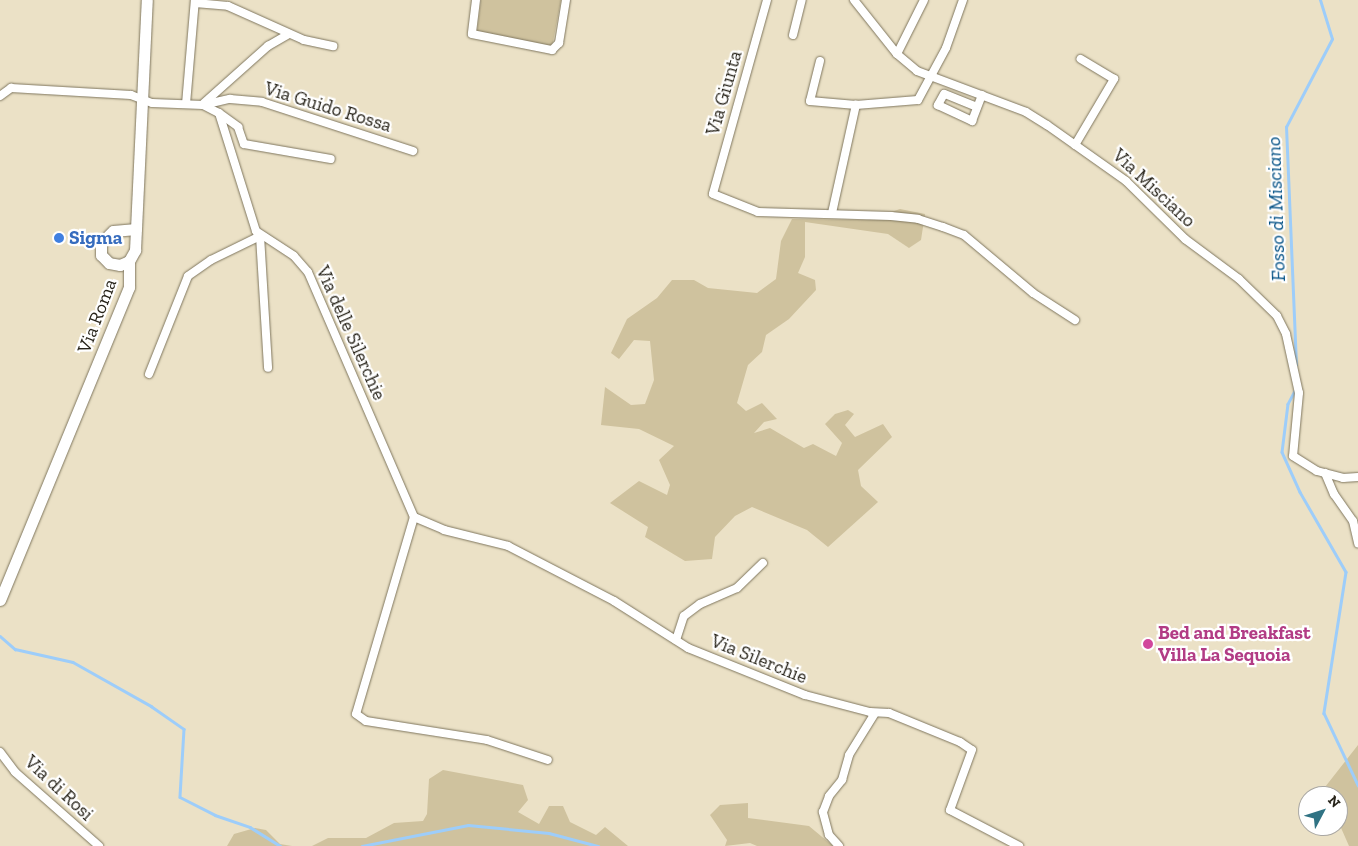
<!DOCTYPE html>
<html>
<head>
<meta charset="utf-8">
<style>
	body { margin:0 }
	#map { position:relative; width:1358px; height:846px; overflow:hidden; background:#ebe1c6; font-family:"Zilla Slab",serif }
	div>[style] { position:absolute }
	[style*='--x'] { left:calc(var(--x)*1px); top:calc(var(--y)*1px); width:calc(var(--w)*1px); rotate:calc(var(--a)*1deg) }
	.green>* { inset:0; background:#cfc29e }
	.stream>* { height:2.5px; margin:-1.25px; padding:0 1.25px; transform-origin:1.25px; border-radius:1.25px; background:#9dcdfa }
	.roads { filter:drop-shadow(0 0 1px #7f765e) drop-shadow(0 0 1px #7f765e) }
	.street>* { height:8px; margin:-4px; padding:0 4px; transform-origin:4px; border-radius:4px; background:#fff }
	.secondary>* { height:11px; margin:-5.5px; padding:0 5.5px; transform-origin:5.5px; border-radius:5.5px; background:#fff }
	.dots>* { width:14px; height:14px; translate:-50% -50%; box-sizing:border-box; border:2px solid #fff; border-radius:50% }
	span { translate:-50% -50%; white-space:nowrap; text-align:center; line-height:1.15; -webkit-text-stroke:4.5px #fff; paint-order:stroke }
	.street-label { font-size:19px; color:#272319 }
	.shop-label { font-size:19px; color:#366cbe; font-weight:700 }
	.left { translate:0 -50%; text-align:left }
	.hotel-label { font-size:19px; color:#b23c85; font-weight:700 }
	.water-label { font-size:20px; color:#004f84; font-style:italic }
	.north { position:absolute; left:1298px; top:786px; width:50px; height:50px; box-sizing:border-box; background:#fff; border:1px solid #a9a7a3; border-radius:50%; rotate:50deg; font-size:14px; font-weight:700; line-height:20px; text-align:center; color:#272319 }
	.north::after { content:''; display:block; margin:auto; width:18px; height:22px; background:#307384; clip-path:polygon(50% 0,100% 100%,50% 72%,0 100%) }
</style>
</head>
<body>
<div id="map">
	<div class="green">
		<div style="clip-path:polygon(481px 0,561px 0,552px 47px,477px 32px)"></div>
		<div style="clip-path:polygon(900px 209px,925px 214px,921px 240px,909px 248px,888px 234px,805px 222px,805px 257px,798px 273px,815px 280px,816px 290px,789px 319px,766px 335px,762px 352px,748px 365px,737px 403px,746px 411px,762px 403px,777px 419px,764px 422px,754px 433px,770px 428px,804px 448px,813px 444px,836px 456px,842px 443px,825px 424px,835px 414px,848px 410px,854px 414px,845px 425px,855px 437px,883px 424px,892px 437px,858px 470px,861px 486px,878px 502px,828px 547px,807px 530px,752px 507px,735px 516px,715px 537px,712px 559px,685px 561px,645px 537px,648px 527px,610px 503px,639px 481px,667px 495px,670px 485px,659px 460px,674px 446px,639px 429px,601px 425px,605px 387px,631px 405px,645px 404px,654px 380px,650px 341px,634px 340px,619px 359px,611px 353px,627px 319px,657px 298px,672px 280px,694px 280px,708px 288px,757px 293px,776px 279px,781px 241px,792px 219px,867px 220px)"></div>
		<div style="clip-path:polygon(1358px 745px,1358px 846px,1349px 846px,1338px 821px,1338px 796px,1318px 796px)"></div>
		<div style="clip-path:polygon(443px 770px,523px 785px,528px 800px,518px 812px,539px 824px,549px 806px,563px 806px,570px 822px,596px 835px,605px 827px,628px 846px,312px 846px,328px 838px,366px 838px,394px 823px,423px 821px,427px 814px,429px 779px)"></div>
		<div style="clip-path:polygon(748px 803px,748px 818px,809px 826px,833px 846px,757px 846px,750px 843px,725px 846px,727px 840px,710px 815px,720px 805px)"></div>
		<div style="clip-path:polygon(255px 828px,266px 830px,280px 844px,292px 846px,227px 846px,234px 834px)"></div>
	</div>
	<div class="stream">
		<div style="--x:1296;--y:365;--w:238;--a:-92.4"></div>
		<div style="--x:1286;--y:127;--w:99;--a:-62.4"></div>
		<div style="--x:1332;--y:39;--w:41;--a:-107.1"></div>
		<div style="--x:1296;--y:389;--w:17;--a:118"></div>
		<div style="--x:1288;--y:404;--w:48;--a:97.1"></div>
		<div style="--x:1282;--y:452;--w:44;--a:65.8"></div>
		<div style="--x:1300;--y:492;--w:92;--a:60.1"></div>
		<div style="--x:1346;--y:572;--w:143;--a:98.9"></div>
		<div style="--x:1324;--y:713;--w:80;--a:64.7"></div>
		<div style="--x:0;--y:636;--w:20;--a:41"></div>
		<div style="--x:15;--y:649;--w:59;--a:12.6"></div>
		<div style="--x:73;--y:662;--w:90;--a:29.4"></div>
		<div style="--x:151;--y:706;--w:40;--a:34.9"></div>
		<div style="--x:184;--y:729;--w:68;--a:93.4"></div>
		<div style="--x:180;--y:797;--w:39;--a:27"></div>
		<div style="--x:215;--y:815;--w:37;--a:19"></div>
		<div style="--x:250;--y:827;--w:36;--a:32"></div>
		<div style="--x:362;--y:846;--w:108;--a:-11.2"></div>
		<div style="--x:468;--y:825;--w:81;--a:5.6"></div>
		<div style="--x:549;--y:833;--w:51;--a:14.9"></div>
	</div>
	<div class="roads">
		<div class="street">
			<div style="--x:476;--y:0;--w:34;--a:97"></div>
			<div style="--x:472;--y:34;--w:82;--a:11.3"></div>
			<div style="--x:552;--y:50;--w:10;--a:-45"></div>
			<div style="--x:559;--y:43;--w:44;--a:-80.8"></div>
			<div style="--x:767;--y:0;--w:201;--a:105.6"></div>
			<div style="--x:713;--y:194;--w:48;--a:21.8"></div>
			<div style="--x:758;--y:212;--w:133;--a:1.7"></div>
			<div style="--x:891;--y:216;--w:27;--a:6"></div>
			<div style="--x:918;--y:219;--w:26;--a:18"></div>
			<div style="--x:943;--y:227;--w:22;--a:21"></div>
			<div style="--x:964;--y:235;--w:90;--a:40"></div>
			<div style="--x:1033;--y:293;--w:50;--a:32.7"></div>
			<div style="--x:854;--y:0;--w:69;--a:51.5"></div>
			<div style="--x:897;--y:54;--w:26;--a:40"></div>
			<div style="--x:917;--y:71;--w:116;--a:20.6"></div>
			<div style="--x:1026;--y:112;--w:25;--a:32"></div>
			<div style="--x:1047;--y:125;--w:97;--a:35.3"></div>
			<div style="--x:1126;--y:181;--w:83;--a:44.5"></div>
			<div style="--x:1185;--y:239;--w:67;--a:36.5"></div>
			<div style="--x:1239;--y:279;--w:53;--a:44.2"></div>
			<div style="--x:1277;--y:316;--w:20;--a:63"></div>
			<div style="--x:1286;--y:334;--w:60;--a:77.6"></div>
			<div style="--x:1299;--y:393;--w:63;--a:95.4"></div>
			<div style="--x:1293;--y:456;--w:28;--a:32"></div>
			<div style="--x:1317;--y:471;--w:27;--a:15"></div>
			<div style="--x:1343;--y:478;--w:15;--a:-4"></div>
			<div style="--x:195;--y:3;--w:33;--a:5"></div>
			<div style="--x:228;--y:6;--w:83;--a:24.1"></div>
			<div style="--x:304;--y:40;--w:30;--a:12"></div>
			<div style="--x:793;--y:35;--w:36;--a:-76"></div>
			<div style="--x:897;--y:54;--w:60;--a:-63.4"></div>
			<div style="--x:820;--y:61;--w:41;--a:104"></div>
			<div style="--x:810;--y:101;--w:46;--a:5"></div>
			<div style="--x:856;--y:105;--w:62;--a:-4.6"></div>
			<div style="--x:918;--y:100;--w:59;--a:-61.7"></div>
			<div style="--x:946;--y:48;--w:51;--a:-70.5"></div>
			<div style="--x:0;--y:96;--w:14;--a:-36"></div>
			<div style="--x:11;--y:88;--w:120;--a:3.3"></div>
			<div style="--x:131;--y:95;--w:22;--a:21"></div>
			<div style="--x:152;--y:103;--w:51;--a:2.2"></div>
			<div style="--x:203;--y:105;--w:18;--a:27"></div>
			<div style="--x:219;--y:113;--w:124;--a:72.6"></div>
			<div style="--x:256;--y:231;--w:45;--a:33.3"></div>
			<div style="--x:294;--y:256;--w:21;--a:49"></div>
			<div style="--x:308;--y:272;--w:267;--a:66.6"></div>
			<div style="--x:204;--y:103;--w:86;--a:-41.7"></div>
			<div style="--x:268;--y:46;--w:24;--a:-30"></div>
			<div style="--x:186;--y:104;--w:104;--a:-85.1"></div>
			<div style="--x:203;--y:105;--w:28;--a:-13"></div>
			<div style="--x:230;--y:99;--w:32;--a:5"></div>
			<div style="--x:262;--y:102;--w:159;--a:18"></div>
			<div style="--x:977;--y:107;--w:35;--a:-158"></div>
			<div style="--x:944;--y:94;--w:13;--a:119"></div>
			<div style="--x:938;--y:105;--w:38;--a:25"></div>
			<div style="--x:972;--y:121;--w:28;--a:-69"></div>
			<div style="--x:219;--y:113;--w:24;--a:36"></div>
			<div style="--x:238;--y:127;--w:18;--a:71"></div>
			<div style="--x:244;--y:144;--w:88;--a:9.8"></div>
			<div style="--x:1075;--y:145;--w:77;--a:-59.4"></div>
			<div style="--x:1114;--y:79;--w:39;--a:-149"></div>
			<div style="--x:832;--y:213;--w:111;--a:-77.5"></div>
			<div style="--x:149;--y:374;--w:105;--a:-68.3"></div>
			<div style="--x:188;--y:276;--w:28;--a:-35"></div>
			<div style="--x:211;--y:260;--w:55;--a:-26.1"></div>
			<div style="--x:260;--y:236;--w:132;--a:86.5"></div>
			<div style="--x:1325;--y:473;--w:23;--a:67"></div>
			<div style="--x:1334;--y:494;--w:33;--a:55"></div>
			<div style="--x:1353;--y:521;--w:23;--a:77"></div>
			<div style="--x:414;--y:517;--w:33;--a:23"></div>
			<div style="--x:444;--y:530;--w:66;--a:14"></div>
			<div style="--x:508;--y:546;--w:119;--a:27.4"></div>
			<div style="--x:614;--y:601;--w:88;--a:32.4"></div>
			<div style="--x:688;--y:648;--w:126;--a:21.9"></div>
			<div style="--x:805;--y:695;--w:67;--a:14.7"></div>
			<div style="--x:870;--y:712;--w:19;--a:3"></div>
			<div style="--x:889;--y:713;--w:77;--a:22.2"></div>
			<div style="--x:960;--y:742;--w:14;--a:34"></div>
			<div style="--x:972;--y:750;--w:64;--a:110.1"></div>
			<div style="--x:950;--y:810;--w:78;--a:27.6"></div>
			<div style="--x:414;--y:517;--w:205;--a:106.4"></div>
			<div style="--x:356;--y:714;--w:12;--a:35"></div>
			<div style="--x:366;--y:721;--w:122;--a:8.9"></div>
			<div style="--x:487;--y:740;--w:64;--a:18.2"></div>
			<div style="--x:676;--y:640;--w:25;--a:-72"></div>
			<div style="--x:684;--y:616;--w:20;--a:-37"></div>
			<div style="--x:700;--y:604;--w:40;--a:-23.4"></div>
			<div style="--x:737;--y:588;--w:36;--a:-44"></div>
			<div style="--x:0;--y:752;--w:25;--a:53"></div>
			<div style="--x:15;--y:772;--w:112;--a:41.4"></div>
			<div style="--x:839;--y:846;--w:15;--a:-132"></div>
			<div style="--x:829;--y:835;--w:24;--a:-105"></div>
			<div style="--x:823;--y:812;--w:17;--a:-69"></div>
			<div style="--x:829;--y:796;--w:21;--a:-51"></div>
			<div style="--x:842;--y:780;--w:26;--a:-74"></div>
			<div style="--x:849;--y:755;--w:49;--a:-58.2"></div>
		</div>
		<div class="secondary">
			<div style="--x:129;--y:261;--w:10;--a:156"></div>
			<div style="--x:120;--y:265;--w:11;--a:-170"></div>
			<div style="--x:109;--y:263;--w:11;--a:-135"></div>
			<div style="--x:101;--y:255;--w:12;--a:-90"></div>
			<div style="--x:101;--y:243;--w:17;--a:-45"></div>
			<div style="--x:113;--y:231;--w:23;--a:-5"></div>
			<div style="--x:0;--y:600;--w:339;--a:-67.6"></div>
			<div style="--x:129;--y:287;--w:26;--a:-90"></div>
			<div style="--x:129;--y:261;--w:13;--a:-61"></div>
			<div style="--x:135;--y:250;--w:250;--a:-87.3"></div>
		</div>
	</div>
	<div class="dots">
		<div style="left:59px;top:238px;background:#3f7fe0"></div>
		<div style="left:1148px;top:644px;background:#d1479c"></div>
	</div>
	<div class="street-label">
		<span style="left:724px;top:93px;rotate:-74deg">Via Giunta</span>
		<span style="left:328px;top:107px;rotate:17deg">Via Guido Rossa</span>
		<span style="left:1154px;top:188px;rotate:43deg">Via Misciano</span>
		<span style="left:97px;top:316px;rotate:-69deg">Via Roma</span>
		<span style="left:351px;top:333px;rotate:66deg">Via delle Silerchie</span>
		<span style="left:759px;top:659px;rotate:22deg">Via Silerchie</span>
		<span style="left:59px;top:788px;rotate:43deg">Via di Rosi</span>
	</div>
	<div class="shop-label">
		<span class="left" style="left:69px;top:238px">Sigma</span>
	</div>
	<div class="hotel-label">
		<span class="left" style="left:1158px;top:644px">Bed and Breakfast<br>Villa La Sequoia</span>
	</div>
	<div class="water-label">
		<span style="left:1276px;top:209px;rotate:-92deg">Fosso di Misciano</span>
	</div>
	<div class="north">N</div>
</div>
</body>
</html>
